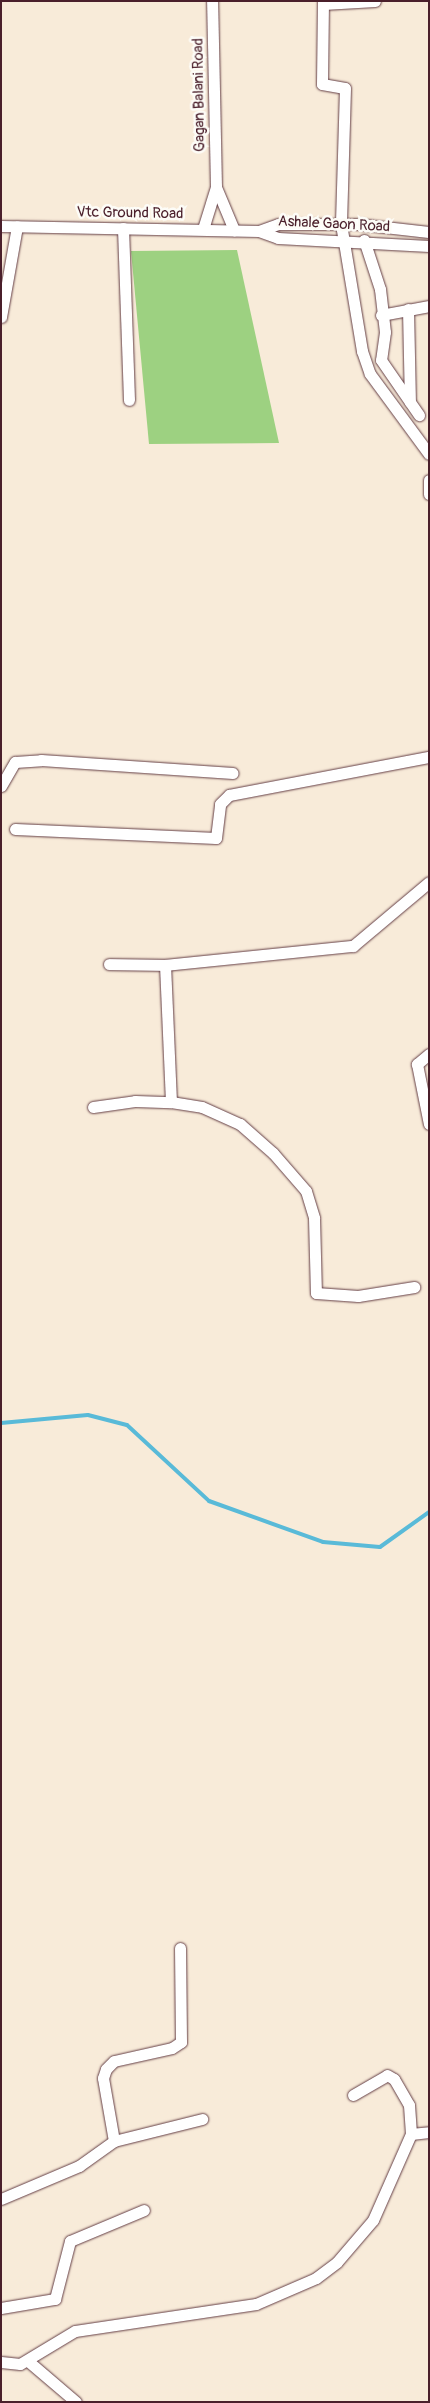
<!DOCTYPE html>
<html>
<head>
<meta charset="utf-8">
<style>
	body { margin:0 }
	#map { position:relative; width:430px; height:2403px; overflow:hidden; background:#f8ebd9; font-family:Pangolin,sans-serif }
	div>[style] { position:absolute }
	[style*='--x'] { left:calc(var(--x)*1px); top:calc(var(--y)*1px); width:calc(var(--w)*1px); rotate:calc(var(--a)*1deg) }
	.green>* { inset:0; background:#9dd181 }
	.stream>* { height:4px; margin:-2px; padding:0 2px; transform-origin:2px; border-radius:2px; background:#59bad8 }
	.roads { filter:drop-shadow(0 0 1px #643e45) drop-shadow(0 0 1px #643e45) }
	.minor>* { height:11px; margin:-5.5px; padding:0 5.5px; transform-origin:5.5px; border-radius:5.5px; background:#fff }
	span { translate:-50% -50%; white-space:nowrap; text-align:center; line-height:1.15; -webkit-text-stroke:5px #fdfcf7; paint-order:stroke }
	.street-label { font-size:15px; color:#4a1f2b }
	.frame { position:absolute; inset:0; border:2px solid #4a1f2b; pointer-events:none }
</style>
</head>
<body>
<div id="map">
	<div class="green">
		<div style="clip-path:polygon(237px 250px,279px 443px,149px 444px,131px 251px)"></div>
	</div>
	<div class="stream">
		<div style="--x:1;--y:1423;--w:87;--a:-5.3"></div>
		<div style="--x:88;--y:1415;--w:40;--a:14.4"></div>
		<div style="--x:127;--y:1425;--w:112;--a:42.8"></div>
		<div style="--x:209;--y:1501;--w:121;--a:19.8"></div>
		<div style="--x:323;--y:1542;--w:57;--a:5"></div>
		<div style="--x:380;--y:1547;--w:60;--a:-35.5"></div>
	</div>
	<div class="roads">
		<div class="minor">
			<div style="--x:323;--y:1;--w:83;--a:90.7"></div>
			<div style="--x:322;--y:84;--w:23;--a:10"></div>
			<div style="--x:345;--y:88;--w:136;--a:91.7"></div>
			<div style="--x:341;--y:224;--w:129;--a:80.6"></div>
			<div style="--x:362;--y:351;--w:24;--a:71"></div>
			<div style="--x:370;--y:374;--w:99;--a:53.6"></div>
			<div style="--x:323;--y:4;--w:52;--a:-3.3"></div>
			<div style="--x:216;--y:187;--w:47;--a:67.3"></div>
			<div style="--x:1;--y:226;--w:258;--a:1.1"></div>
			<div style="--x:259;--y:231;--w:20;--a:20"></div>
			<div style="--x:278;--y:238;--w:151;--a:3"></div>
			<div style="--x:123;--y:228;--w:172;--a:88"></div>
			<div style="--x:203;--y:229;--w:44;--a:-72.8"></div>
			<div style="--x:216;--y:187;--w:186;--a:-91.2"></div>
			<div style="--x:259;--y:231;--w:20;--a:-20"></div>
			<div style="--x:278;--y:224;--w:80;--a:0"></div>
			<div style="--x:358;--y:224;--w:71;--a:6.4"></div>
			<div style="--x:364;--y:240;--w:52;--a:71.9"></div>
			<div style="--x:380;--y:289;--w:43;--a:83.4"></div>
			<div style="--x:385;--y:332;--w:28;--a:98"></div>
			<div style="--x:381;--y:360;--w:67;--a:55.4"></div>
			<div style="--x:408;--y:309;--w:93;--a:88.8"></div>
			<div style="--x:381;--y:315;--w:49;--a:-10.6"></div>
			<div style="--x:1;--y:317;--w:92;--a:-80"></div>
			<div style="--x:429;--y:480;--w:14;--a:90"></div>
			<div style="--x:1;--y:786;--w:28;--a:-60"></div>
			<div style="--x:15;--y:762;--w:26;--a:-4"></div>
			<div style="--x:41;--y:760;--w:192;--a:3.9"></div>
			<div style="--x:15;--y:829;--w:201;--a:2.6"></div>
			<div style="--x:216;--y:838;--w:34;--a:-83"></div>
			<div style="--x:220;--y:804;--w:13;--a:-45"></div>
			<div style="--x:229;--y:795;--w:204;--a:-10.8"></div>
			<div style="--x:109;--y:964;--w:56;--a:1"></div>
			<div style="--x:429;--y:1054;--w:16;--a:140"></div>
			<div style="--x:417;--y:1064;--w:61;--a:78.7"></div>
			<div style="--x:171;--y:1102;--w:31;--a:9"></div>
			<div style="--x:202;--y:1107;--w:42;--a:24.1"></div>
			<div style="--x:240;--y:1124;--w:44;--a:41.3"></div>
			<div style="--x:273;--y:1153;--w:50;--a:49"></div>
			<div style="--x:306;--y:1191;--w:28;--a:73"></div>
			<div style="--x:314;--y:1218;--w:75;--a:88.5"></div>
			<div style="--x:316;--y:1293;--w:42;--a:4.1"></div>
			<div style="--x:358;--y:1296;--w:57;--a:-9.1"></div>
			<div style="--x:93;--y:1107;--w:42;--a:-8.1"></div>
			<div style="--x:135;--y:1101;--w:36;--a:2"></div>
			<div style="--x:171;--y:1102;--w:137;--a:-92.5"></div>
			<div style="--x:165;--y:965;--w:189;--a:-5.8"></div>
			<div style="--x:353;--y:946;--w:99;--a:-40.1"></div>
			<div style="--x:353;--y:2095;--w:39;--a:-30"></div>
			<div style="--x:387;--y:2075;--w:8;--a:30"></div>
			<div style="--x:394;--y:2079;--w:30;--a:60"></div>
			<div style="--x:409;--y:2105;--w:29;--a:86"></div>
			<div style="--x:114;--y:2141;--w:64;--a:-99.9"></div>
			<div style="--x:103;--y:2078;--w:9;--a:-72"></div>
			<div style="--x:106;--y:2069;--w:11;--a:-45"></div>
			<div style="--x:114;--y:2061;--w:59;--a:-12.6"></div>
			<div style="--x:172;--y:2048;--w:11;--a:-34"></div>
			<div style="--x:181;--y:2042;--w:94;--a:-90.6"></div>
			<div style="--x:1;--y:2199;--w:85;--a:-22.9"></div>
			<div style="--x:79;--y:2166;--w:43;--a:-35.5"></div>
			<div style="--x:114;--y:2141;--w:91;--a:-14"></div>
			<div style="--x:1;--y:2308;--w:55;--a:-9.5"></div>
			<div style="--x:55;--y:2299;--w:60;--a:-75.5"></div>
			<div style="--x:70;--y:2241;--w:80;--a:-22.7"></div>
			<div style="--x:28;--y:2361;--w:63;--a:40.5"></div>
			<div style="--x:1;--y:2362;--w:19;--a:6"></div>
			<div style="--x:20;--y:2364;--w:64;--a:-31"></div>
			<div style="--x:75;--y:2331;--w:183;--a:-8.5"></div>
			<div style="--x:256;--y:2304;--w:65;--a:-23.4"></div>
			<div style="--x:316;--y:2278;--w:26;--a:-37"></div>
			<div style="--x:337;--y:2262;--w:55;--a:-49.4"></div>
			<div style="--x:373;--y:2220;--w:94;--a:-66.2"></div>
			<div style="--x:411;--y:2134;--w:18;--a:-6"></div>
		</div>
	</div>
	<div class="street-label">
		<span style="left:199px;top:95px;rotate:-91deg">Gagan Balani Road</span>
		<span style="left:130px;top:213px;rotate:1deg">Vtc Ground Road</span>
		<span style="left:334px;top:224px;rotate:3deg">Ashale Gaon Road</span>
	</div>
	<div class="frame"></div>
</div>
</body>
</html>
